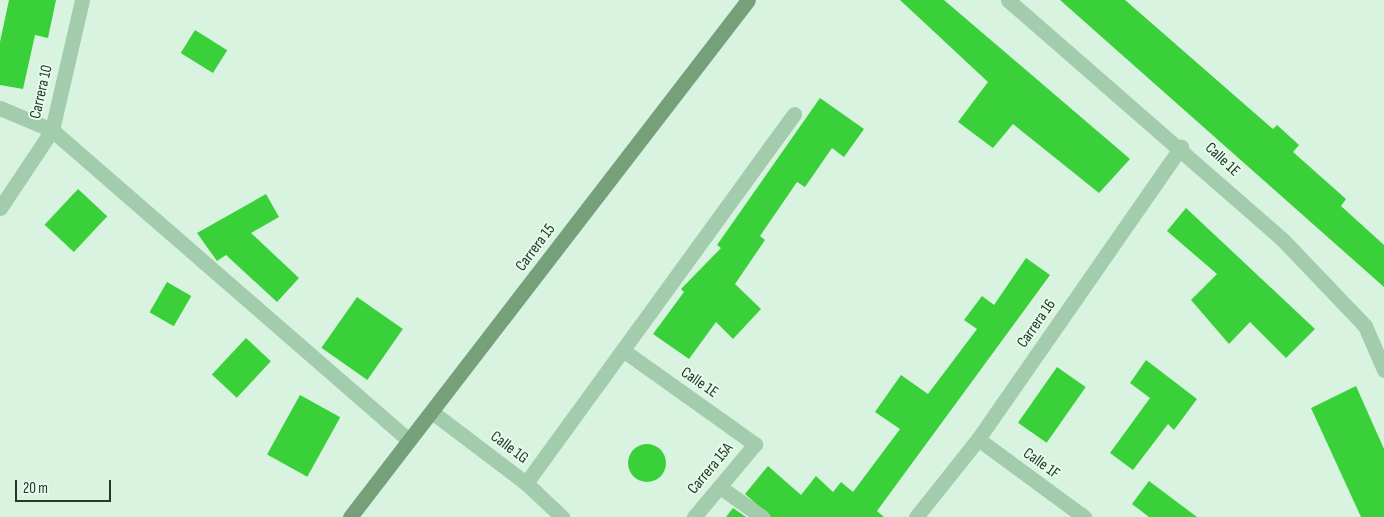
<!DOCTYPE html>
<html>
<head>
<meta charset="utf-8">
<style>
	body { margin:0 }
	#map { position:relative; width:1384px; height:517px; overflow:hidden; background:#d8f3e0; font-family:"Sofia Sans Condensed",sans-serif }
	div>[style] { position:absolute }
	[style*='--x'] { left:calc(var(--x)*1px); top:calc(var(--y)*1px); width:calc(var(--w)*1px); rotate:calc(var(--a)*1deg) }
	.building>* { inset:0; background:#3ad03a; transform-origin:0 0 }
	.round { border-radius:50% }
	.street>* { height:15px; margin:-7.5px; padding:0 7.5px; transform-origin:7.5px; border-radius:7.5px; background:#a3ccac }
	.secondary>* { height:15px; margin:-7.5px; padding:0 7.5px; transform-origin:7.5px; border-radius:7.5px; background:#75a07a }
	span { translate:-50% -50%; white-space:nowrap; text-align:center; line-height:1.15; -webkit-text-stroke:4px #e5fbeb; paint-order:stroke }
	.street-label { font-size:16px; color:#263727 }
	.scale { position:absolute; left:15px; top:480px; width:96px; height:22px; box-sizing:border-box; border:2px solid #263727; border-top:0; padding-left:6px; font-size:15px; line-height:18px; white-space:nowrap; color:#263727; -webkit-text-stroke:4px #e5fbeb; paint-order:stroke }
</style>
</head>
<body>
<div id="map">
	<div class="building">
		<div style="clip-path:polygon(9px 0,56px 0,48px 38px,35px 35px,23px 89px,0 85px,0 42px)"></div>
		<div style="clip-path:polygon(900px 0,944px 0,1130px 159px,1099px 193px,1013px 124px,993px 148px,958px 122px,988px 82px)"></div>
		<div style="clip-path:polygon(1060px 0,1125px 0,1273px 129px,1277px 125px,1299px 145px,1293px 152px,1346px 199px,1341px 206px,1384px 245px,1384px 287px)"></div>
		<div style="left:195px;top:30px;width:38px;height:27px;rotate:32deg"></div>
		<div style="clip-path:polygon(820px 98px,864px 129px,844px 157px,832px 148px,805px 187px,797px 182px,760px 236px,765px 240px,735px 284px,761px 309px,733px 339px,716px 322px,689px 359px,653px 334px,684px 292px,681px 289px,721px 248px,717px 245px)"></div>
		<div style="left:78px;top:189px;width:40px;height:49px;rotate:43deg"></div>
		<div style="clip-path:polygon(266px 194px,279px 217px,251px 233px,299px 278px,277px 302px,226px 255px,217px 261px,197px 233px)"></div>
		<div style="clip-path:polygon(1186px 208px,1315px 329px,1286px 358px,1250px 322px,1229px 344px,1191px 300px,1217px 274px,1167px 231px)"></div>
		<div style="clip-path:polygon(1026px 258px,1050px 275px,877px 511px,884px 517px,771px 517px,745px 494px,768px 466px,801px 495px,816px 476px,833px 492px,841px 482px,853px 492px,900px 429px,875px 412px,901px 375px,928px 394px,977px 329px,964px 320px,982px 296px,994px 305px)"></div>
		<div style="left:167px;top:282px;width:28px;height:35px;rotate:30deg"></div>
		<div style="left:357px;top:297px;width:56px;height:62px;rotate:35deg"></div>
		<div style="left:246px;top:338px;width:34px;height:50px;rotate:43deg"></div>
		<div style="clip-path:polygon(1146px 360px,1197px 399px,1174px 430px,1168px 424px,1133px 470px,1110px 453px,1150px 398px,1130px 383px)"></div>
		<div style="left:1057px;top:367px;width:35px;height:68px;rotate:35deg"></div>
		<div style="clip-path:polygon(1356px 386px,1384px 449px,1384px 517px,1361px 517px,1311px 408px)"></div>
		<div style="left:300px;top:395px;width:46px;height:68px;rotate:29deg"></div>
		<div class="round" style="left:628px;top:444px;width:38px;height:38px"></div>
		<div style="clip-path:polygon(1149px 481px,1197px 517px,1149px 517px,1132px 504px)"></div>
		<div style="clip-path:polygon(733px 508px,746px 517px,726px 517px)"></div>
	</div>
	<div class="street">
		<div style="--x:1008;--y:0;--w:364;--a:41.1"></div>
		<div style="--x:1282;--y:239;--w:120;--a:46.3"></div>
		<div style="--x:1365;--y:326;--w:48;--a:66.6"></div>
		<div style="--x:0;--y:108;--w:56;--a:22.9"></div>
		<div style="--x:52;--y:130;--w:473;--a:41"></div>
		<div style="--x:0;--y:208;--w:94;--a:-56.3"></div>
		<div style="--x:52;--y:130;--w:133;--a:-77"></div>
		<div style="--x:624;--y:351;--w:161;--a:35.4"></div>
		<div style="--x:755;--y:444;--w:95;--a:129.9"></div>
		<div style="--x:432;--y:412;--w:118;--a:37.1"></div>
		<div style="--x:526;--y:483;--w:50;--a:43.4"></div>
		<div style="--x:978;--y:439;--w:132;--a:36.3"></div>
		<div style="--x:526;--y:483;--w:456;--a:-54"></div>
		<div style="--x:720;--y:487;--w:52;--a:35.5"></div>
		<div style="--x:916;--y:517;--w:100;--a:-51.5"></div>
		<div style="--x:978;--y:439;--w:356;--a:-55.2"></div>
	</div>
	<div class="secondary">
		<div style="--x:350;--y:517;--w:652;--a:-52.41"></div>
	</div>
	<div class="street-label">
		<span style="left:42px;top:92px;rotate:-77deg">Carrera 10</span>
		<span style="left:1222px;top:160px;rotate:43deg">Calle 1E</span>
		<span style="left:536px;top:248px;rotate:-53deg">Carrera 15</span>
		<span style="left:1037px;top:324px;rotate:-55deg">Carrera 16</span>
		<span style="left:699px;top:383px;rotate:35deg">Calle 1E</span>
		<span style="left:509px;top:448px;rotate:37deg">Calle 1G</span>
		<span style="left:1041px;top:464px;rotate:36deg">Calle 1F</span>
		<span style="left:711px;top:469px;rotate:-50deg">Carrera 15A</span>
	</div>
	<div class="scale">20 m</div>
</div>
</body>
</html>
